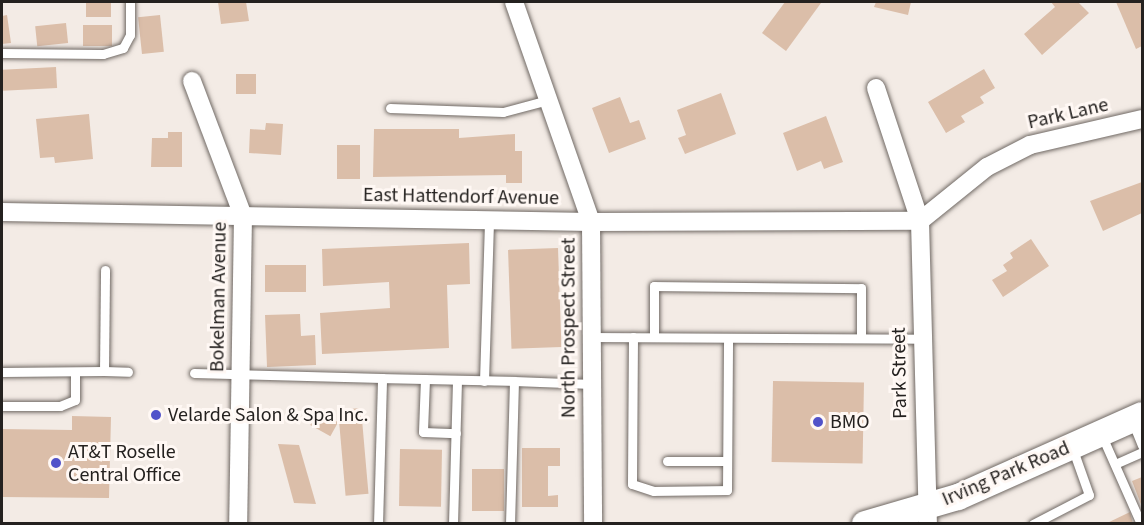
<!DOCTYPE html>
<html>
<head>
<meta charset="utf-8">
<style>
	body { margin:0 }
	#map { position:relative; width:1144px; height:525px; overflow:hidden; background:#f3ebe5; font-family:"Source Sans 3",sans-serif }
	div>[style] { position:absolute }
	[style*='--x'] { left:calc(var(--x)*1px); top:calc(var(--y)*1px); width:calc(var(--w)*1px); rotate:calc(var(--a)*1deg) }
	.building>* { inset:0; background:#dbbea9; transform-origin:0 0 }
	.roads { filter:drop-shadow(0 0 2px #706964) drop-shadow(0 0 2px #706964) }
	.lane>* { height:9px; margin:-4.5px; padding:0 4.5px; transform-origin:4.5px; border-radius:4.5px; background:#fff }
	.street>* { height:18px; margin:-9px; padding:0 9px; transform-origin:9px; border-radius:9px; background:#fff }
	.secondary>* { height:26px; margin:-13px; padding:0 13px; transform-origin:13px; border-radius:13px; background:#fff }
	.dots>* { width:16px; height:16px; translate:-50% -50%; box-sizing:border-box; border:3px solid #fff8f4; border-radius:50% }
	span { translate:-50% -50%; white-space:nowrap; text-align:center; line-height:1.15; -webkit-text-stroke:6px #fff8f4; paint-order:stroke }
	.street-label { font-size:20px; color:#24211f }
	.poi-label { font-size:20px; color:#24211f }
	.left { translate:0 -50%; text-align:left }
	.frame { position:absolute; inset:0; border:3px solid #24211f; pointer-events:none }
</style>
</head>
<body>
<div id="map">
	<div class="building">
		<div style="left:86px;top:2px;width:25px;height:15px"></div>
		<div style="clip-path:polygon(218px 2px,246px 2px,249px 21px,221px 24px)"></div>
		<div style="clip-path:polygon(785px 2px,821px 3px,786px 51px,762px 33px)"></div>
		<div style="clip-path:polygon(876px 2px,911px 2px,908px 15px,874px 7px)"></div>
		<div style="clip-path:polygon(1051px 2px,1078px 2px,1089px 13px,1042px 55px,1024px 34px,1055px 7px)"></div>
		<div style="clip-path:polygon(1116px 2px,1142px 3px,1142px 46px,1136px 49px)"></div>
		<div style="clip-path:polygon(7px 15px,11px 43px,2px 44px,2px 16px)"></div>
		<div style="left:160px;top:15px;width:37px;height:22px;rotate:84deg"></div>
		<div style="left:66px;top:23px;width:20px;height:31px;rotate:84deg"></div>
		<div style="left:112px;top:25px;width:21px;height:29px;rotate:90deg"></div>
		<div style="left:56px;top:67px;width:21px;height:54px;rotate:87deg"></div>
		<div style="clip-path:polygon(984px 69px,995px 88px,980px 97px,984px 103px,961px 116px,965px 122px,946px 133px,928px 102px)"></div>
		<div style="left:236px;top:74px;width:20px;height:20px"></div>
		<div style="clip-path:polygon(721px 93px,736px 134px,685px 154px,678px 138px,686px 135px,677px 110px)"></div>
		<div style="clip-path:polygon(620px 97px,630px 123px,639px 120px,646px 139px,609px 153px,592px 108px)"></div>
		<div style="clip-path:polygon(89px 114px,93px 159px,55px 163px,54px 157px,40px 158px,36px 119px)"></div>
		<div style="clip-path:polygon(826px 116px,843px 162px,824px 169px,821px 161px,797px 171px,783px 133px)"></div>
		<div style="clip-path:polygon(266px 123px,283px 124px,281px 155px,249px 153px,250px 129px,265px 130px)"></div>
		<div style="clip-path:polygon(374px 129px,459px 129px,459px 138px,515px 134px,515px 151px,522px 151px,522px 183px,506px 183px,506px 175px,373px 177px)"></div>
		<div style="clip-path:polygon(168px 132px,182px 132px,182px 167px,151px 167px,152px 138px,168px 138px)"></div>
		<div style="left:337px;top:145px;width:23px;height:34px"></div>
		<div style="clip-path:polygon(1142px 182px,1142px 213px,1103px 231px,1090px 201px)"></div>
		<div style="clip-path:polygon(1031px 239px,1049px 266px,1003px 297px,992px 280px,1007px 271px,1003px 265px,1013px 258px,1010px 253px)"></div>
		<div style="clip-path:polygon(469px 243px,470px 284px,447px 285px,449px 348px,322px 354px,320px 313px,390px 308px,389px 282px,323px 286px,322px 249px)"></div>
		<div style="left:558px;top:248px;width:99px;height:50px;rotate:88deg"></div>
		<div style="left:306px;top:265px;width:27px;height:41px;rotate:90deg"></div>
		<div style="clip-path:polygon(300px 314px,301px 336px,315px 335px,316px 365px,267px 367px,265px 315px)"></div>
		<div style="left:773px;top:381px;width:91px;height:81px;rotate:1deg"></div>
		<div style="left:361px;top:408px;width:86px;height:23px;rotate:85deg"></div>
		<div style="left:318px;top:411px;width:23px;height:16px;rotate:29deg"></div>
		<div style="clip-path:polygon(72px 416px,111px 417px,109px 498px,2px 497px,2px 429px,72px 430px)"></div>
		<div style="clip-path:polygon(278px 444px,299px 445px,316px 504px,294px 503px)"></div>
		<div style="clip-path:polygon(522px 448px,560px 448px,560px 466px,548px 466px,548px 496px,558px 495px,558px 507px,522px 507px)"></div>
		<div style="left:400px;top:449px;width:42px;height:57px;rotate:1deg"></div>
		<div style="left:472px;top:469px;width:32px;height:42px"></div>
		<div style="clip-path:polygon(1142px 477px,1142px 507px,1132px 481px)"></div>
		<div style="clip-path:polygon(1130px 512px,1133px 524px,1105px 524px)"></div>
	</div>
	<div class="roads">
		<div class="lane">
			<div style="--x:2;--y:53;--w:101;--a:0.6"></div>
			<div style="--x:103;--y:54;--w:21;--a:-17"></div>
			<div style="--x:123;--y:48;--w:15;--a:-62"></div>
			<div style="--x:130;--y:35;--w:33;--a:-90"></div>
			<div style="--x:390;--y:108;--w:113;--a:2"></div>
			<div style="--x:503;--y:112;--w:47;--a:-14.9"></div>
			<div style="--x:592;--y:337;--w:330;--a:0.3"></div>
			<div style="--x:633;--y:337;--w:147;--a:90.4"></div>
			<div style="--x:632;--y:484;--w:23;--a:18"></div>
			<div style="--x:654;--y:491;--w:73;--a:-0.8"></div>
			<div style="--x:727;--y:490;--w:152;--a:-89.6"></div>
			<div style="--x:654;--y:337;--w:51;--a:-90"></div>
			<div style="--x:654;--y:286;--w:207;--a:0.6"></div>
			<div style="--x:861;--y:288;--w:50;--a:90"></div>
			<div style="--x:104;--y:371;--w:24;--a:2"></div>
			<div style="--x:2;--y:372;--w:102;--a:-0.6"></div>
			<div style="--x:104;--y:371;--w:101;--a:-89.4"></div>
			<div style="--x:194;--y:373;--w:188;--a:1.5"></div>
			<div style="--x:425;--y:379;--w:53;--a:92.2"></div>
			<div style="--x:423;--y:432;--w:33;--a:2"></div>
			<div style="--x:484;--y:381;--w:161;--a:-88.2"></div>
			<div style="--x:514;--y:381;--w:78;--a:2.2"></div>
			<div style="--x:2;--y:406;--w:58;--a:0"></div>
			<div style="--x:60;--y:406;--w:16;--a:-22"></div>
			<div style="--x:75;--y:400;--w:28;--a:-90"></div>
			<div style="--x:1133;--y:423;--w:24;--a:68"></div>
			<div style="--x:1102;--y:436;--w:96;--a:66.1"></div>
			<div style="--x:667;--y:461;--w:60;--a:0"></div>
			<div style="--x:1115;--y:464;--w:30;--a:-24"></div>
			<div style="--x:378;--y:524;--w:146;--a:-88.4"></div>
			<div style="--x:382;--y:378;--w:132;--a:1.3"></div>
			<div style="--x:514;--y:381;--w:143;--a:91.6"></div>
			<div style="--x:453;--y:524;--w:144;--a:-88.4"></div>
			<div style="--x:1033;--y:524;--w:63;--a:-27.4"></div>
			<div style="--x:1089;--y:495;--w:51;--a:-109.5"></div>
		</div>
		<div class="street">
			<div style="--x:514;--y:2;--w:233;--a:70.7"></div>
			<div style="--x:591;--y:222;--w:302;--a:89.6"></div>
			<div style="--x:192;--y:81;--w:144;--a:69.3"></div>
			<div style="--x:243;--y:216;--w:308;--a:90.9"></div>
			<div style="--x:876;--y:88;--w:140;--a:71.7"></div>
			<div style="--x:920;--y:221;--w:303;--a:88.5"></div>
			<div style="--x:2;--y:212;--w:589;--a:0.97"></div>
			<div style="--x:591;--y:222;--w:329;--a:-0.2"></div>
			<div style="--x:920;--y:221;--w:86;--a:-38.9"></div>
			<div style="--x:987;--y:167;--w:48;--a:-27.1"></div>
			<div style="--x:1030;--y:145;--w:115;--a:-13.1"></div>
		</div>
		<div class="secondary">
			<div style="--x:865;--y:524;--w:97;--a:-16.2"></div>
			<div style="--x:958;--y:497;--w:201;--a:-24"></div>
		</div>
	</div>
	<div class="dots">
		<div style="left:156px;top:415px;background:#5152c9"></div>
		<div style="left:818px;top:422px;background:#5152c9"></div>
		<div style="left:56px;top:463px;background:#5152c9"></div>
	</div>
	<div class="street-label">
		<span style="left:1068px;top:114px;rotate:-13deg">Park Lane</span>
		<span style="left:461px;top:197px;rotate:1deg">East Hattendorf Avenue</span>
		<span style="left:219px;top:297px;rotate:-89deg">Bokelman Avenue</span>
		<span style="left:569px;top:328px;rotate:-90deg">North Prospect Street</span>
		<span style="left:900px;top:373px;rotate:-91deg">Park Street</span>
		<span style="left:1006px;top:474px;rotate:-23deg">Irving Park Road</span>
	</div>
	<div class="poi-label">
		<span class="left" style="left:168px;top:415px">Velarde Salon &amp; Spa Inc.</span>
		<span class="left" style="left:830px;top:422px">BMO</span>
		<span class="left" style="left:68px;top:464px">AT&amp;T Roselle<br>Central Office</span>
	</div>
	<div class="frame"></div>
</div>
</body>
</html>
